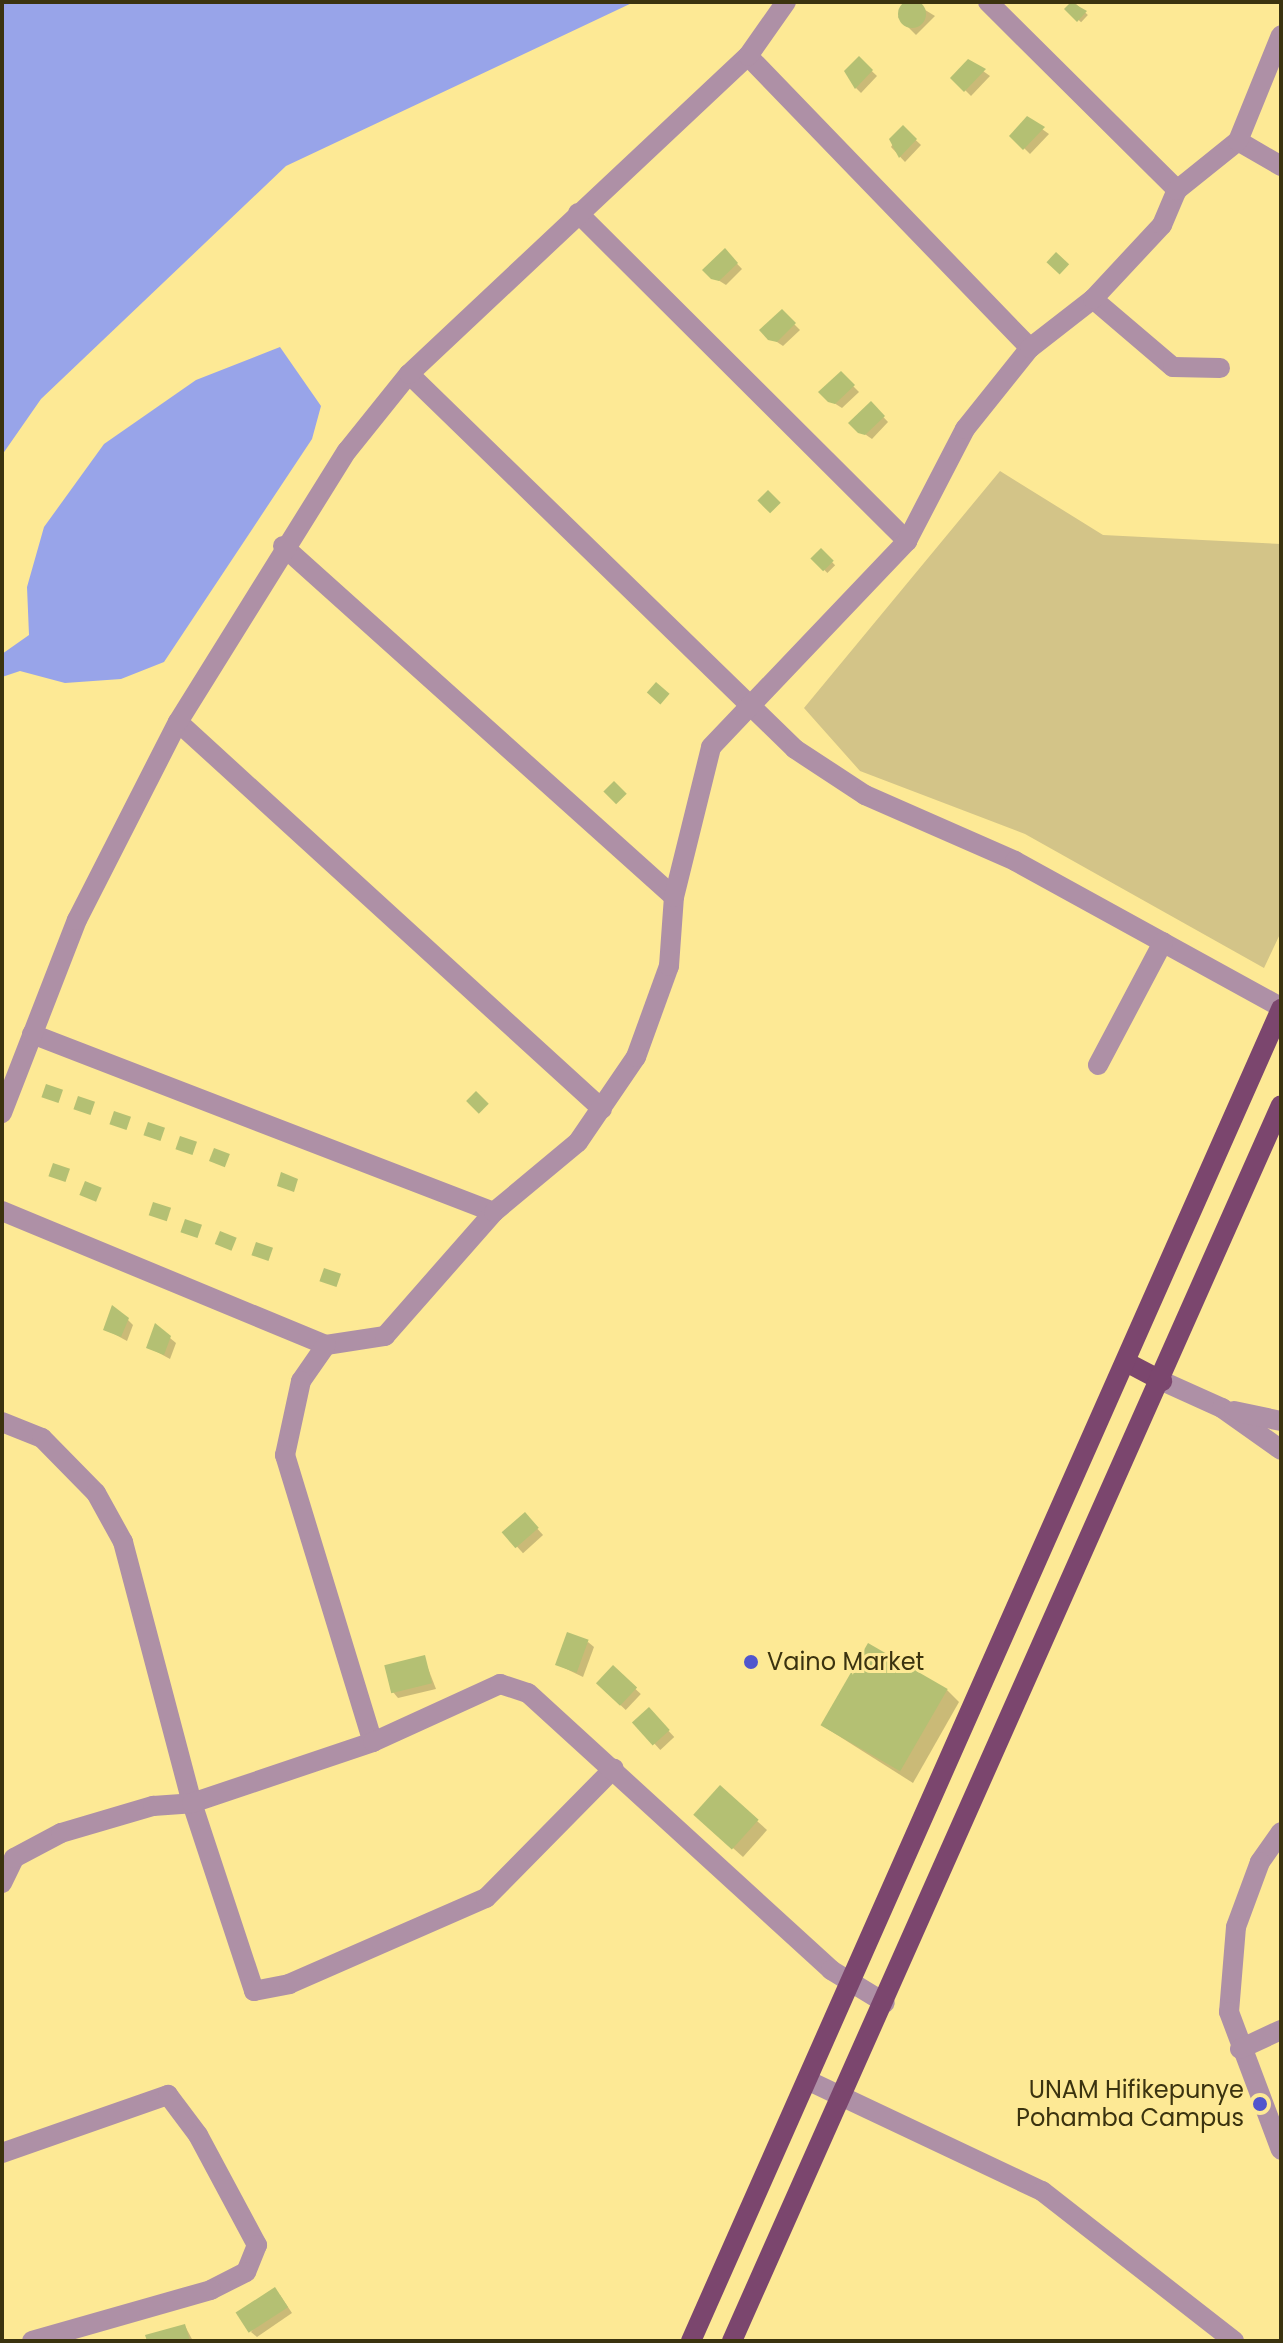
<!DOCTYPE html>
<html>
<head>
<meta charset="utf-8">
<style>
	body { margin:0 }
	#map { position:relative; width:1283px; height:2343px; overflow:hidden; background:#fde995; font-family:Poppins,sans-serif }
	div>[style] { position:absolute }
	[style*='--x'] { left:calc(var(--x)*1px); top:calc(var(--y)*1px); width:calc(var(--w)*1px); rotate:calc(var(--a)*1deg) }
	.green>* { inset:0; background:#d3c488 }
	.water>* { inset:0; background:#98a4e9 }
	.shadow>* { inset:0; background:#0003; transform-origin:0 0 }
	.building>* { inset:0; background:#b4c073; transform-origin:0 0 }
	.round { border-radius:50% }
	.minor>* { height:20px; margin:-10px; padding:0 10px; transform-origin:10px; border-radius:10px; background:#ae90a6 }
	.primary>* { height:20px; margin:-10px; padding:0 10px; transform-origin:10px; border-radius:10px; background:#7b466e }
	.dots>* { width:22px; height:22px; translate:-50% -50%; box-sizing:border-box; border:4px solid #fde995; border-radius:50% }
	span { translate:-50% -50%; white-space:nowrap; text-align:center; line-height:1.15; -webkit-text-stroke:6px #fde995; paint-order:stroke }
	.poi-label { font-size:24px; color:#3b330f }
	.left { translate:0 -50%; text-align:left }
	.right { translate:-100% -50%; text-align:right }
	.frame { position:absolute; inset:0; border:4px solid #3b330f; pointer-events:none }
</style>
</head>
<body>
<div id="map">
	<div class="green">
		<div style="clip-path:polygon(1000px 471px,1103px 535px,1281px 544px,1281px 932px,1264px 968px,1025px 834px,860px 771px,804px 708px)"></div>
	</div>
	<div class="water">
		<div style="clip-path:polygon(2px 2px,634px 2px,286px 166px,41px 399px,2px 455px)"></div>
		<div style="clip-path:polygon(280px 347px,321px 406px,312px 439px,164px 662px,121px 679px,65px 683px,20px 671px,2px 677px,2px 654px,29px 635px,27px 587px,44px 527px,104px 444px,196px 380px)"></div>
	</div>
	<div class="shadow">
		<div style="clip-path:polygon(912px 2px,935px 16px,916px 35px,898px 17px)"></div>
		<div style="left:1074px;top:2px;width:19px;height:10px;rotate:43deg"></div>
		<div style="clip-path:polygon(859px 59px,877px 76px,861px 93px,856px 88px)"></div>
		<div style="clip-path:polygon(969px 61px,990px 76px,971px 96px,953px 78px)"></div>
		<div style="clip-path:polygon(1028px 119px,1049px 134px,1030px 154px,1012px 136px)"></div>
		<div style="clip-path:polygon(903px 128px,921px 145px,905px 162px,891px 147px)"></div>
		<div style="clip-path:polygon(725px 251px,742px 269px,726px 285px,710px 275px)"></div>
		<div style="clip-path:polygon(782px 312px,800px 330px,783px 346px,768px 336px)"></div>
		<div style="clip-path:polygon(841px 374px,859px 392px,842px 408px,826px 398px)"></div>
		<div style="clip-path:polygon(871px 404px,888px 422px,872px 439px,856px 428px)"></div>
		<div style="left:821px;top:551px;width:20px;height:11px;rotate:45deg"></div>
		<div style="clip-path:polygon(127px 1319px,133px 1325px,127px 1341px,105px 1329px)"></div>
		<div style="clip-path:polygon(170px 1338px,176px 1343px,170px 1359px,148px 1347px)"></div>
		<div style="left:525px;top:1515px;width:27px;height:27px;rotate:48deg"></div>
		<div style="clip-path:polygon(588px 1642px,594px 1647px,583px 1677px,558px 1665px)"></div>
		<div style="clip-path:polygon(424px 1658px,436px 1689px,398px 1698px,393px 1692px)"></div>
		<div style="left:613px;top:1668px;width:38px;height:22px;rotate:43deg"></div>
		<div style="clip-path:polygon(947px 1690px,959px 1702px,913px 1783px,823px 1726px)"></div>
		<div style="left:649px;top:1710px;width:37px;height:19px;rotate:47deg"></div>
		<div style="clip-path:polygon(720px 1788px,767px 1830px,743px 1857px,705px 1823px)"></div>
		<div style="clip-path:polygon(280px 2295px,292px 2313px,257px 2337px,251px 2332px)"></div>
		<div style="clip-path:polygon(185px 2326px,193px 2341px,149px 2341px)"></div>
	</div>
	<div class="building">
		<div class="round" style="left:898px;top:0;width:28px;height:28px"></div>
		<div style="clip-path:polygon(1071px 2px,1087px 11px,1077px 22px,1064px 9px)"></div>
		<div style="clip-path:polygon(859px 56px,873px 70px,855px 89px,844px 71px)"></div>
		<div style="clip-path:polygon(968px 59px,986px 69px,964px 92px,950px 78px)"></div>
		<div style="clip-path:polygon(1027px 116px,1045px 127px,1023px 150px,1009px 136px)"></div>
		<div style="clip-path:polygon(903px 125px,917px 139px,899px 158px,889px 139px)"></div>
		<div style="clip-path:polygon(725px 248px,738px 263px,719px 281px,711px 279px,702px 270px)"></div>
		<div style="left:1056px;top:252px;width:18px;height:14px;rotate:43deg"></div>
		<div style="clip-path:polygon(782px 309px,796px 323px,777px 342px,768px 340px,759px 330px)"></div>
		<div style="clip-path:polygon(841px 371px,855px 385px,835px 404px,828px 402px,818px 392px)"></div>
		<div style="clip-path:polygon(871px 401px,885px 416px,865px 435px,858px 433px,848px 423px)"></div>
		<div style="left:768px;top:490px;width:18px;height:15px;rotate:45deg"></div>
		<div style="left:821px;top:548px;width:18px;height:15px;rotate:45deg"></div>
		<div style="left:656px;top:682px;width:18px;height:14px;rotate:41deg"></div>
		<div style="left:614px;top:781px;width:18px;height:15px;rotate:45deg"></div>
		<div style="left:46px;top:1084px;width:18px;height:14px;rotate:19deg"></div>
		<div style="left:476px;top:1091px;width:18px;height:14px;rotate:45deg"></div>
		<div style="left:78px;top:1096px;width:18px;height:14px;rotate:19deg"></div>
		<div style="left:114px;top:1111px;width:18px;height:14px;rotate:19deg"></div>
		<div style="left:148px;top:1122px;width:18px;height:14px;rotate:19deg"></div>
		<div style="left:180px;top:1136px;width:18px;height:14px;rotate:19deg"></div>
		<div style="left:214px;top:1148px;width:17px;height:14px;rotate:21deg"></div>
		<div style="left:53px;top:1163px;width:18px;height:14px;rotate:19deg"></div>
		<div style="clip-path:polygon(281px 1172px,298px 1179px,294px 1192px,277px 1186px)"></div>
		<div style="left:85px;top:1181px;width:18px;height:15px;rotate:22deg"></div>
		<div style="left:153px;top:1202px;width:19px;height:14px;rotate:18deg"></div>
		<div style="left:185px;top:1219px;width:18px;height:14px;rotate:19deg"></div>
		<div style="left:220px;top:1231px;width:18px;height:14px;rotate:22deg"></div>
		<div style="left:256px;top:1242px;width:18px;height:14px;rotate:19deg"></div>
		<div style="left:324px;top:1268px;width:18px;height:14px;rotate:19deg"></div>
		<div style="clip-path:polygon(112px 1305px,129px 1318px,121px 1337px,103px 1330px)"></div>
		<div style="clip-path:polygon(155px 1323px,171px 1336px,164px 1355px,146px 1348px)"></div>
		<div style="left:525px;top:1512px;width:21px;height:31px;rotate:49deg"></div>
		<div style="left:567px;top:1632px;width:23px;height:35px;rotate:20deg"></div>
		<div style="left:868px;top:1643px;width:92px;height:95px;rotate:30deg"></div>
		<div style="left:425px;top:1655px;width:29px;height:42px;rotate:76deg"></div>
		<div style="left:613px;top:1665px;width:33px;height:25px;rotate:43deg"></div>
		<div style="left:649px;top:1707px;width:31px;height:23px;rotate:48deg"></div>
		<div style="left:720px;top:1785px;width:52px;height:40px;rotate:42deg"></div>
		<div style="left:275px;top:2287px;width:24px;height:47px;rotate:57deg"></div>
		<div style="clip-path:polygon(185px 2324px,190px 2341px,147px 2341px,145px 2335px)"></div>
	</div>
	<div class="minor">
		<div style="--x:988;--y:2;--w:267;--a:44.8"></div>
		<div style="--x:748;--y:56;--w:406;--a:46"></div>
		<div style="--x:1238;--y:141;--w:50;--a:30.2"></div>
		<div style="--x:578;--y:213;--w:465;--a:44.9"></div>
		<div style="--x:1093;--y:299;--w:105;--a:40.4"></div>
		<div style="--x:1173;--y:367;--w:47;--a:1.2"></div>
		<div style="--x:409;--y:374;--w:538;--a:44.17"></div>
		<div style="--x:795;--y:749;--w:84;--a:33.3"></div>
		<div style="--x:865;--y:795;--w:164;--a:23.7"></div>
		<div style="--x:1015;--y:861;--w:303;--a:28.8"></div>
		<div style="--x:283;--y:546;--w:525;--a:41.91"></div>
		<div style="--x:178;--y:722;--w:574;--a:42.39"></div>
		<div style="--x:32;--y:1034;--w:495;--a:21.1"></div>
		<div style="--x:1098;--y:1065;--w:139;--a:-62.1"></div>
		<div style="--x:2;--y:1113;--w:207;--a:-68.8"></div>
		<div style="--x:77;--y:920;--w:222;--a:-63"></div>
		<div style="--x:178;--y:722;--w:319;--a:-58.1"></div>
		<div style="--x:347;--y:451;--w:99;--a:-51.2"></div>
		<div style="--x:409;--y:374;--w:465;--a:-43.2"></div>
		<div style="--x:748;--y:56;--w:66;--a:-54.9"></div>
		<div style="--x:2;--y:1211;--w:351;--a:22.5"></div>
		<div style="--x:326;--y:1345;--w:60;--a:-8.7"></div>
		<div style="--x:385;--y:1336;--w:165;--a:-48.7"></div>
		<div style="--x:494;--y:1212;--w:109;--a:-39.8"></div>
		<div style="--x:578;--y:1142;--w:103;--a:-55.7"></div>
		<div style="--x:636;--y:1057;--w:97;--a:-70.1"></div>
		<div style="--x:669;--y:966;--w:69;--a:-85.9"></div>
		<div style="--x:674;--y:897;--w:154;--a:-76.1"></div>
		<div style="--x:711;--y:747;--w:284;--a:-46.4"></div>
		<div style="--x:907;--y:541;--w:126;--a:-62.6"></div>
		<div style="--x:965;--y:429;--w:104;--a:-51.3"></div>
		<div style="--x:1030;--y:348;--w:80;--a:-37.9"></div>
		<div style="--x:1093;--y:299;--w:101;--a:-47"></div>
		<div style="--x:1162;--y:225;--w:38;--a:-67"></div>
		<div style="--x:1177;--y:190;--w:78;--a:-38.8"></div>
		<div style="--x:1238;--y:141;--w:114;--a:-67.9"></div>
		<div style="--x:326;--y:1345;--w:44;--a:124.8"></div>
		<div style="--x:301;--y:1381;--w:76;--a:102.2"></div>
		<div style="--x:285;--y:1455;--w:300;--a:73"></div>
		<div style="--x:1162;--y:1381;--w:66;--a:24.2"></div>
		<div style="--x:1222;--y:1408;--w:72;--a:35.4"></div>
		<div style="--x:1234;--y:1411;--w:48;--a:12"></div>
		<div style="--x:2;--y:1422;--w:43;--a:21.8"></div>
		<div style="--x:42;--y:1438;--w:77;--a:45.5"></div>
		<div style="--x:96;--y:1493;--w:56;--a:61.1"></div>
		<div style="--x:123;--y:1542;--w:270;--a:75.2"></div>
		<div style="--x:192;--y:1803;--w:198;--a:71.7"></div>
		<div style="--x:254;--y:1991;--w:36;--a:-11"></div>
		<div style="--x:289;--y:1984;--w:215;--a:-23.6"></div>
		<div style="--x:486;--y:1898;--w:182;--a:-45.4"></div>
		<div style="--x:1281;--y:1832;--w:37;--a:125"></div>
		<div style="--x:1260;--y:1862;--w:69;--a:110.3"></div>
		<div style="--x:1236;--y:1927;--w:85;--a:94.7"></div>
		<div style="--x:1229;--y:2012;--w:147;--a:69.4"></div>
		<div style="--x:2;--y:1883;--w:28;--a:-64"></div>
		<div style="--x:14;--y:1858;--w:53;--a:-28"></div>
		<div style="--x:61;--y:1833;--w:96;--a:-16.4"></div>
		<div style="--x:153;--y:1806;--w:39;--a:-4"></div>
		<div style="--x:192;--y:1803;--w:191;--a:-18.6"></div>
		<div style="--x:373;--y:1742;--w:140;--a:-24.5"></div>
		<div style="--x:500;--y:1684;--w:29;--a:18"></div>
		<div style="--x:528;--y:1693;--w:411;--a:42.4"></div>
		<div style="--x:831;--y:1970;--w:63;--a:31.4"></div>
		<div style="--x:1240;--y:2049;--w:45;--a:-24.9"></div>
		<div style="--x:809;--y:2081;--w:258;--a:25.3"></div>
		<div style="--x:1042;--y:2191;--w:244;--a:38"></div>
		<div style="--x:2;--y:2153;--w:176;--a:-19.3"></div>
		<div style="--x:168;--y:2095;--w:50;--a:53.1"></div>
		<div style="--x:198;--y:2135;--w:125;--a:61.8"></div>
		<div style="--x:257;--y:2245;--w:29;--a:112"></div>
		<div style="--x:246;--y:2272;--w:39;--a:153"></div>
		<div style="--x:211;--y:2290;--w:186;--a:164.1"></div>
	</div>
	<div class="primary">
		<div style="--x:1126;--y:1362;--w:41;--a:27.8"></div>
		<div style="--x:691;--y:2341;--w:1457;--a:-66.11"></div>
		<div style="--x:732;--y:2341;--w:1352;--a:-66.05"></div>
	</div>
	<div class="dots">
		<div style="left:751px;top:1662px;background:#5156cd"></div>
		<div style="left:1260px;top:2104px;background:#5156cd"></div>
	</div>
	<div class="poi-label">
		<span class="left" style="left:767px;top:1662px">Vaino Market</span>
		<span class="right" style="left:1244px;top:2104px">UNAM Hifikepunye<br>Pohamba Campus</span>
	</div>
	<div class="frame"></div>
</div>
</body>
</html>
